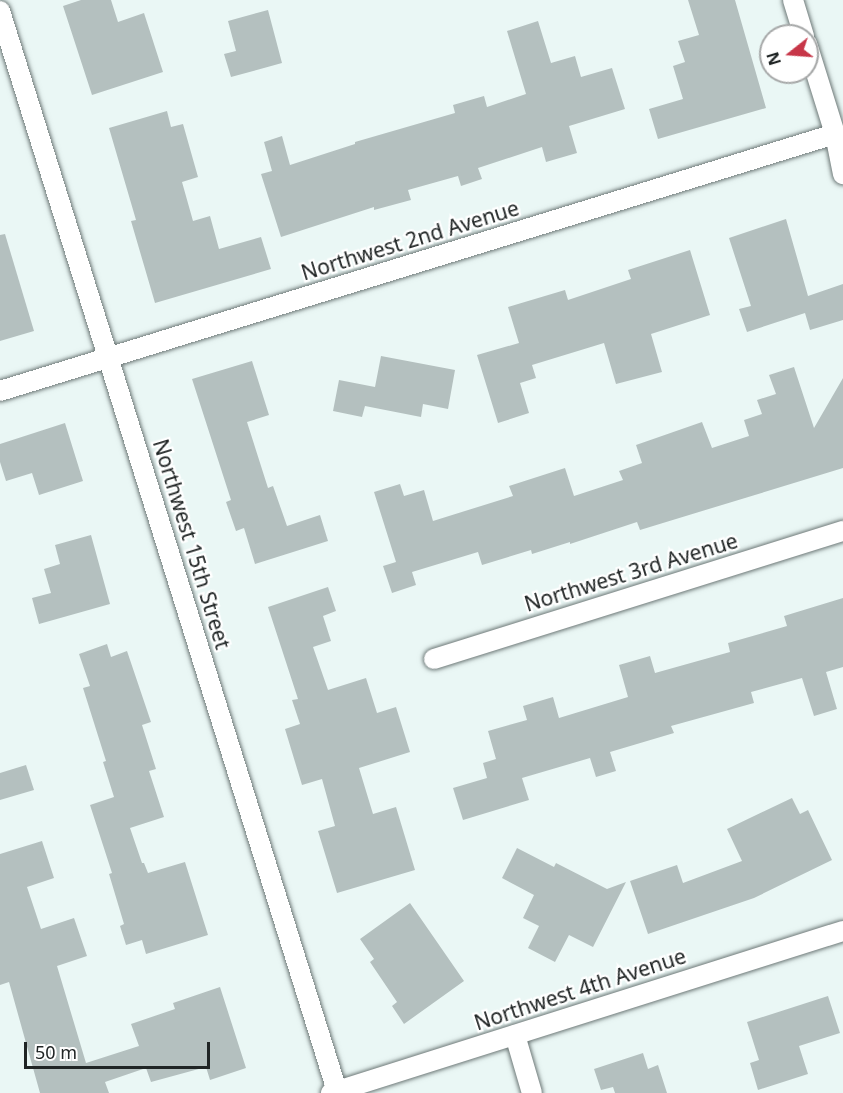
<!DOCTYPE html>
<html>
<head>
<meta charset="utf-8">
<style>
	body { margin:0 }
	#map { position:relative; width:843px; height:1093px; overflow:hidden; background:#eaf7f5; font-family:"Noto Sans",sans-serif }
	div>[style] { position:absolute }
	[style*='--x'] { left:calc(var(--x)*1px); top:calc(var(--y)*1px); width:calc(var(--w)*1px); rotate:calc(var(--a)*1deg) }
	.building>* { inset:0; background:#b4c0bf }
	.roads { filter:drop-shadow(0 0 2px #6e7978) drop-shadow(0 0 2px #6e7978) }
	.minor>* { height:20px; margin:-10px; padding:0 10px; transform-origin:10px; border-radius:10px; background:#fff }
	span { translate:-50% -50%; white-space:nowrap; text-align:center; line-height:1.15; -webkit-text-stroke:4.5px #fff; paint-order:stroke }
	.street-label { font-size:21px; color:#202525 }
	.north { position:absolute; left:759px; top:24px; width:60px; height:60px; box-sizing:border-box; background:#fff; border:2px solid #a6a8a8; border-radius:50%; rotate:253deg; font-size:16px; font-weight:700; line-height:24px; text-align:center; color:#202525 }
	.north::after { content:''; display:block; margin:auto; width:21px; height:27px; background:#c73648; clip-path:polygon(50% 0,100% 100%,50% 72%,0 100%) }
	.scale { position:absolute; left:24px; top:1042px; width:186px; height:27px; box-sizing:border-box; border:3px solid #202525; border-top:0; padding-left:8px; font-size:18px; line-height:21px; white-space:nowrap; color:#202525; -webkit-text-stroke:4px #fff; paint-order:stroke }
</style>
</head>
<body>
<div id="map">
	<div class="building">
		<div style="clip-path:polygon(81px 0,111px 0,118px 22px,144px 13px,163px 72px,92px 95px,63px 6px)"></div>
		<div style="clip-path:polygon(688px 0,735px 0,766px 108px,658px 139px,649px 109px,683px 99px,673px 66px,685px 62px,678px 41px,699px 35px)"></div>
		<div style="clip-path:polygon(268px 10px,282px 63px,231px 77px,224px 54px,236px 51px,228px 21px)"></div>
		<div style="clip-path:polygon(538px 21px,551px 63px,575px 56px,581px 77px,612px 68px,625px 109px,569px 126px,577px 153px,546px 162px,542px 147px,478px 168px,482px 179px,461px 186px,458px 176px,408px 190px,411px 200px,374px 210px,374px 207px,281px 237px,261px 174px,272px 171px,264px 142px,282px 136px,290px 165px,355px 144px,355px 142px,455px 113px,453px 105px,484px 96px,487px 107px,526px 94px,507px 31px)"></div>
		<div style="clip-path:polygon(167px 111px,171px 127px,183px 124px,198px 177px,182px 182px,193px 221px,210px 216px,219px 249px,261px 237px,271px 269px,155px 303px,131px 221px,136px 220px,109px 128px)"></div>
		<div style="clip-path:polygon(786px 219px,808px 296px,843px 284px,843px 320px,810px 330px,805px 313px,747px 332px,739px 309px,751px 306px,729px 238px)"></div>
		<div style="clip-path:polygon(5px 234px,34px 331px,0 341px,0 235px)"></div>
		<div style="clip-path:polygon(690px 250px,710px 315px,651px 334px,662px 372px,616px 384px,604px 343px,532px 365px,536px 378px,520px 383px,529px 413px,498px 423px,477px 355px,519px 343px,508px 307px,565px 290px,568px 300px,631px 279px,628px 270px)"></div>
		<div style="clip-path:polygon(381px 356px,455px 370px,448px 409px,423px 404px,421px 417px,365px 406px,362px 417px,333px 411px,339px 380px,375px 387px)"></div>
		<div style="clip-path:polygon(252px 361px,269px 415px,247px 422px,268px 488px,273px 486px,287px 526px,320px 515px,328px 541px,255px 564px,244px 528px,236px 531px,226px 502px,231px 500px,192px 379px)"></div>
		<div style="clip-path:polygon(794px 367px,814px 428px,843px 378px,843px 468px,640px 530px,637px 522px,570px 544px,570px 542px,532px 554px,531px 550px,482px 565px,478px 552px,412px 572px,416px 585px,392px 593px,383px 566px,396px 562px,374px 492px,400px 484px,404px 496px,424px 490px,433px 521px,513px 496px,509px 486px,565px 468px,574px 496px,623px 480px,619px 471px,642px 463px,636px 445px,702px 422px,712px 448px,749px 436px,744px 420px,762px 414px,757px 400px,776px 394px,769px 375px)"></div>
		<div style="clip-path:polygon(65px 423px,83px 481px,39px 495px,32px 473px,6px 481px,0 462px,0 444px)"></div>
		<div style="clip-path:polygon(91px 535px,110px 604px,39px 624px,32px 598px,51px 593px,44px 569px,60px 564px,55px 545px)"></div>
		<div style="clip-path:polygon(328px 587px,336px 611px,323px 616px,331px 641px,313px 647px,328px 690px,366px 678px,377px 713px,396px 707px,410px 752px,359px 768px,373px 814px,396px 807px,415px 870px,337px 893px,318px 831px,335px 826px,322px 779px,302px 785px,285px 729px,300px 724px,292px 700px,298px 699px,268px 607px)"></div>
		<div style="clip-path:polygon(843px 598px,843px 667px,826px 672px,837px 709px,814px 716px,802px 678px,751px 692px,754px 703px,671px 726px,674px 733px,610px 752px,616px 771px,596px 777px,590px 758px,522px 778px,529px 800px,463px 820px,453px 788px,487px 778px,483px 763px,496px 759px,488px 731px,527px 720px,523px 706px,553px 697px,559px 718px,628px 697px,619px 665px,650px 656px,655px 673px,730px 652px,728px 643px,787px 626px,784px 616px)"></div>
		<div style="clip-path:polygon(107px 644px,111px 657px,127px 651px,151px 722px,142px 725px,156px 769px,149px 771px,164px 817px,130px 828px,142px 863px,144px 863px,148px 873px,185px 862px,208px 935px,146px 954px,142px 940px,126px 945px,120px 926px,124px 924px,109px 874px,112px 873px,90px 805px,114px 797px,103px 762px,106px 761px,83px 688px,90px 686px,79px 654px)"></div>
		<div style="clip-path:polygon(26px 765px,34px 790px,0 800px,0 773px)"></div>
		<div style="clip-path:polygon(792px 798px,800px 814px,808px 810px,832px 860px,754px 898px,648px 934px,630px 881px,677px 865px,683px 883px,742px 861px,727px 829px)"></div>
		<div style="clip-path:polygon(42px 841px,54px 878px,27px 887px,41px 929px,74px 918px,87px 956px,57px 966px,86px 1063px,139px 1046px,131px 1024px,175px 1009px,173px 1003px,220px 987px,246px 1068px,210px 1080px,206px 1067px,151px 1082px,146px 1068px,105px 1082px,109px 1093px,40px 1093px,9px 982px,0 985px,0 854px)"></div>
		<div style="clip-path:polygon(517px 848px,554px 867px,556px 863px,607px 889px,626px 882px,593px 947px,569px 935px,555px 962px,528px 948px,539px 926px,523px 918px,534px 895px,502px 878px)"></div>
		<div style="clip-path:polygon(410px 903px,464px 981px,404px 1024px,392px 1006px,397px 1002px,370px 962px,374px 959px,360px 939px)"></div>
		<div style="clip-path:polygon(828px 996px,840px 1033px,799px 1046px,808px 1074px,758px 1090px,750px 1063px,759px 1060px,747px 1022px)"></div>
		<div style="clip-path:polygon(643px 1053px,648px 1069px,658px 1065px,667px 1093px,615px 1093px,613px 1087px,601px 1090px,594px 1069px)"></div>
	</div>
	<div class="roads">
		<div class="minor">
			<div style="--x:793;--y:0;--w:38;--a:73"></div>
			<div style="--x:0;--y:11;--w:1131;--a:72.67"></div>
			<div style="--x:807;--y:44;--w:94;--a:72.7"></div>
			<div style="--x:835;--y:134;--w:41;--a:78.7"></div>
			<div style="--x:0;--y:391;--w:874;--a:-17.11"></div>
			<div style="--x:434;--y:659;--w:429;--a:-17.4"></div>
			<div style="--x:515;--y:1035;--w:60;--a:73.7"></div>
			<div style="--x:331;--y:1093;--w:537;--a:-17.56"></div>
		</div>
	</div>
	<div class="street-label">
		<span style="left:410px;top:240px;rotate:-17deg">Northwest 2nd Avenue</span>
		<span style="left:192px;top:544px;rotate:73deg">Northwest 15th Street</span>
		<span style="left:631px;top:572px;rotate:-17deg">Northwest 3rd Avenue</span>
		<span style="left:580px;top:989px;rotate:-18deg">Northwest 4th Avenue</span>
	</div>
	<div class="north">N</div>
	<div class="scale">50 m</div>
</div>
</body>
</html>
